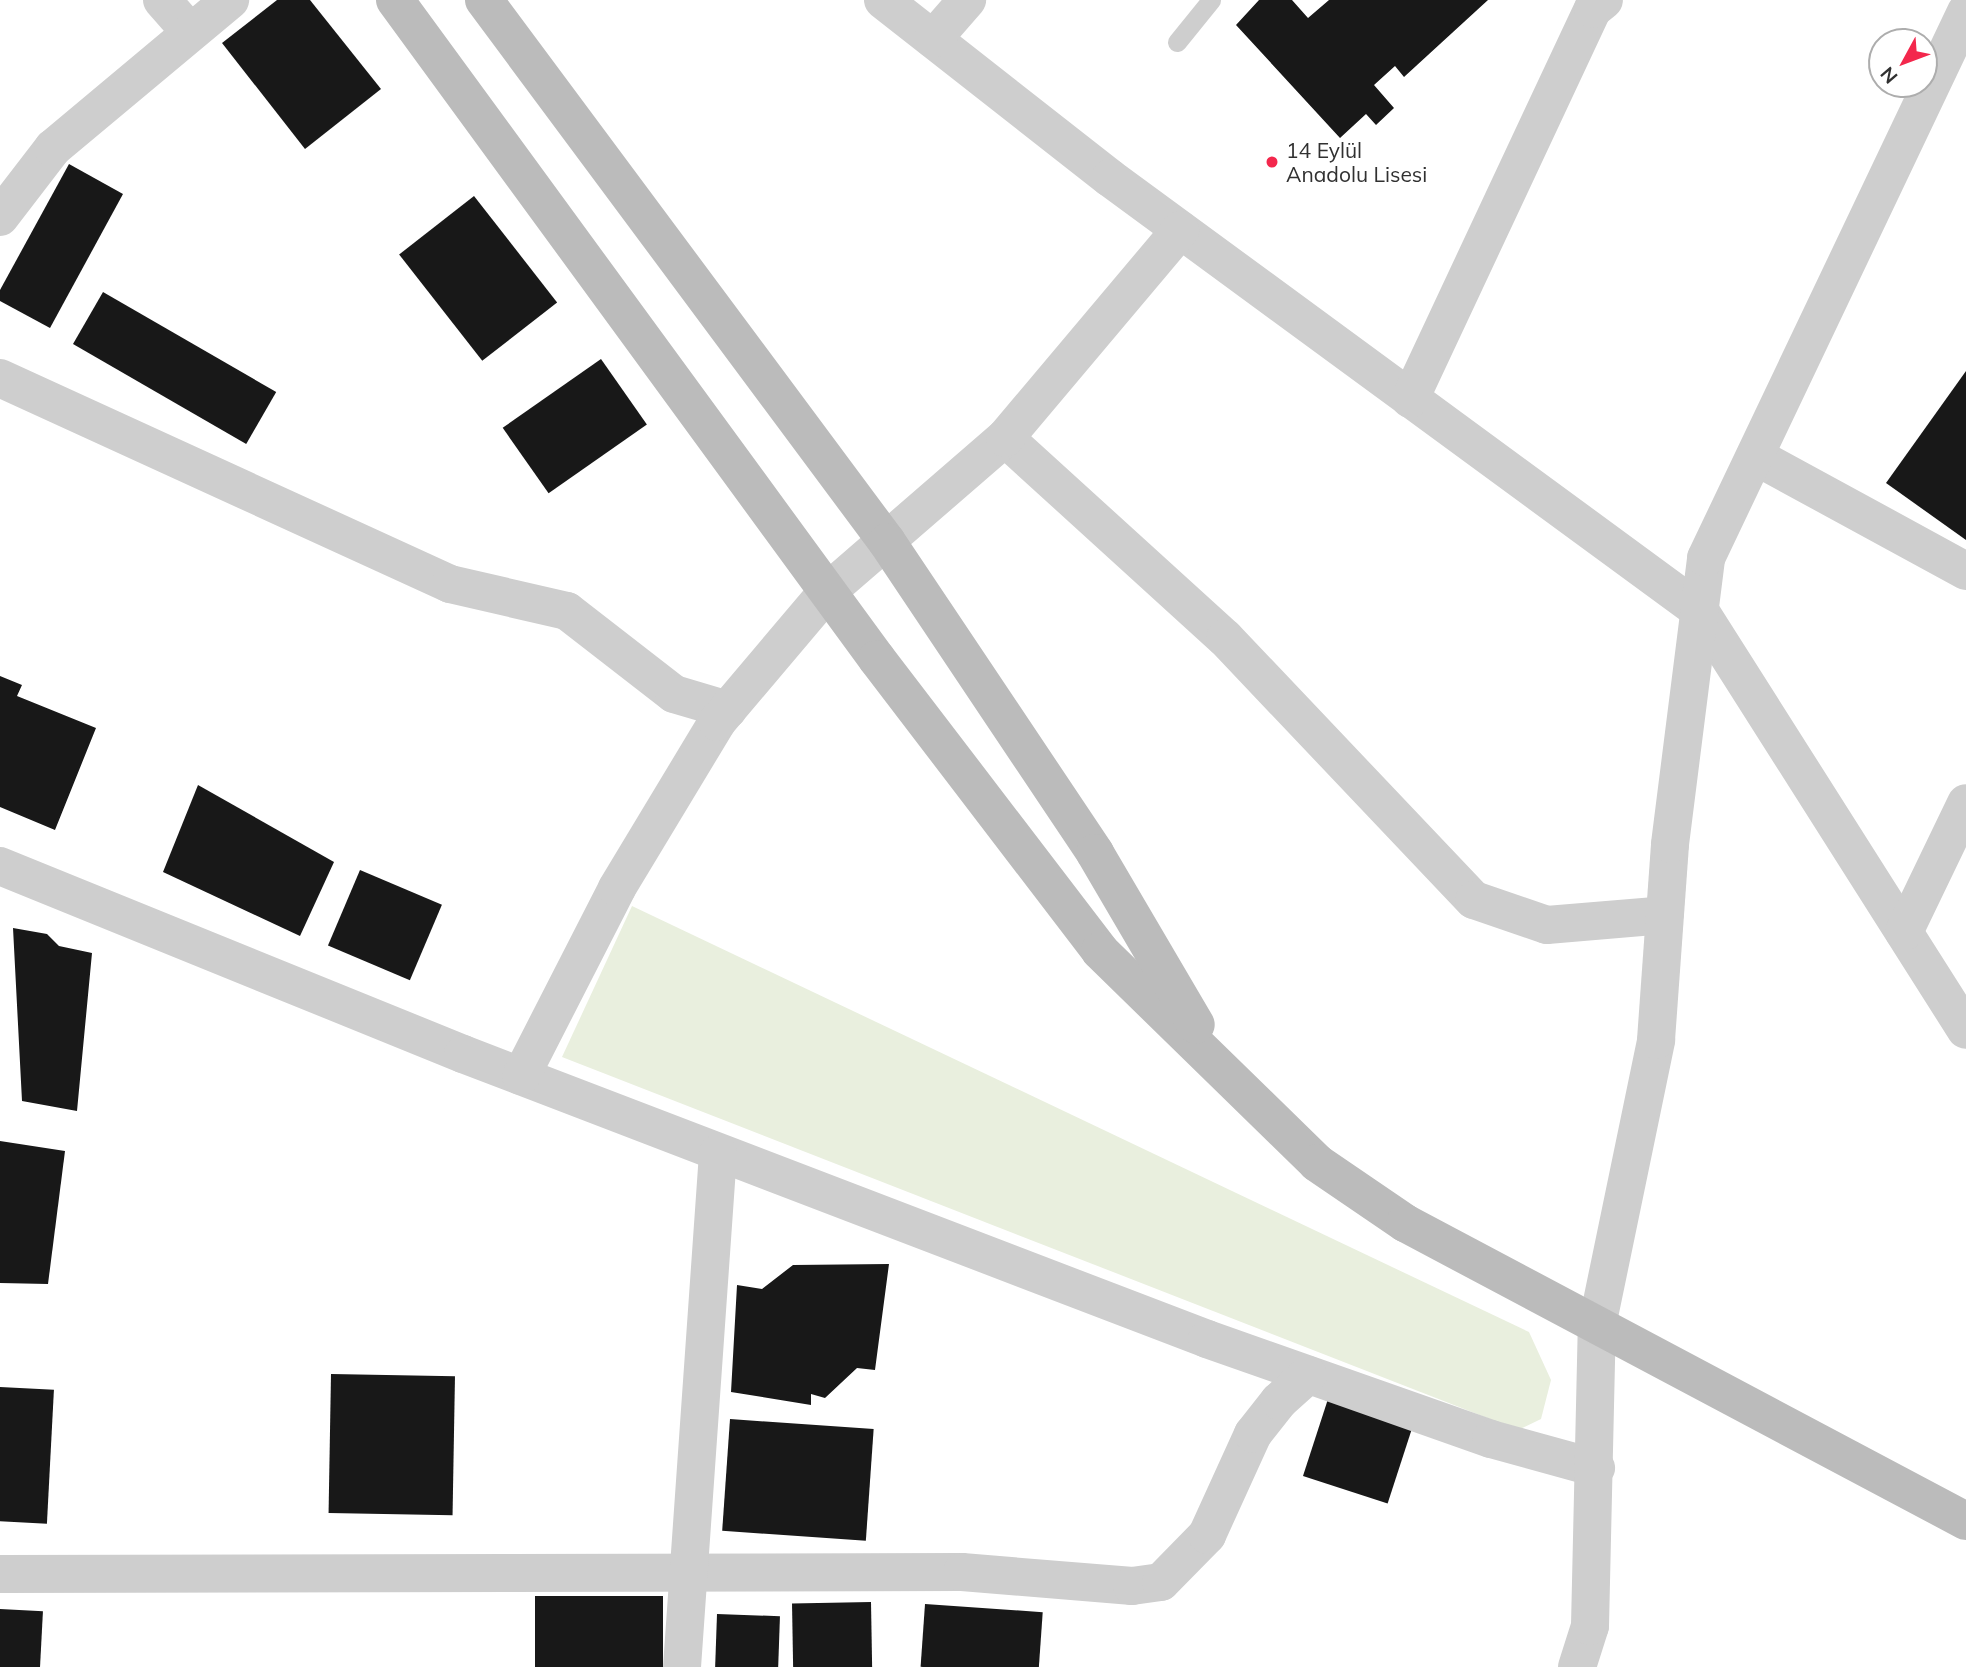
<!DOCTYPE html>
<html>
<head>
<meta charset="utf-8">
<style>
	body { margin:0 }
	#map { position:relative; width:1966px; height:1667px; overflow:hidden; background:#fff; font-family:Mulish,sans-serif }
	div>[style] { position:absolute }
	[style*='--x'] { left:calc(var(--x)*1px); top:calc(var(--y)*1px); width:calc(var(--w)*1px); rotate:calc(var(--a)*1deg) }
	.green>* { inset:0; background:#e9efde }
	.building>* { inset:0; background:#181818; transform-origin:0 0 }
	.lane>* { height:19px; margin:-9.5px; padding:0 9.5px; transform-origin:9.5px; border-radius:9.5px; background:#cecece }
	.street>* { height:38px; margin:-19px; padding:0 19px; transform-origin:19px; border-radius:19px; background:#cecece }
	.secondary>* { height:38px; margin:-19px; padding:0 19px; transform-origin:19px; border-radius:19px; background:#bbb }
	.dots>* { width:19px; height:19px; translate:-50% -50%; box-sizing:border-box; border:4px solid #fff; border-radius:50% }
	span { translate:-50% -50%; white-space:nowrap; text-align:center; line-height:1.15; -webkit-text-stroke:7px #fff; paint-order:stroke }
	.poi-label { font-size:21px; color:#313131 }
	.left { translate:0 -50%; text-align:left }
	.north { position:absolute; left:1868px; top:28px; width:70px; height:70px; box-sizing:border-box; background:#fff; border:2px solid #adadad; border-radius:50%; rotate:229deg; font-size:19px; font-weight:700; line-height:28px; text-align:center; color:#313131 }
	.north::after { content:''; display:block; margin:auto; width:24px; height:32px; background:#f3274c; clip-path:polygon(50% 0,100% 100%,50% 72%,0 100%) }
</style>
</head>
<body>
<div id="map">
	<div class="green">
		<div style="clip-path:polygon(632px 906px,1529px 1332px,1551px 1380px,1541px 1419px,1518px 1430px,562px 1057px)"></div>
	</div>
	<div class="building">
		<div style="clip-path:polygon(277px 0,310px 0,381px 89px,305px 149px,222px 43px)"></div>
		<div style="clip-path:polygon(1259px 0,1292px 0,1308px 18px,1329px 0,1488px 0,1404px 77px,1395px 66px,1374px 85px,1394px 108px,1376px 125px,1366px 114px,1340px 138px,1236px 25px)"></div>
		<div style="clip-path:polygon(69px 164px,123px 194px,50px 328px,0 301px,0 290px)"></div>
		<div style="left:474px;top:196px;width:135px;height:95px;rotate:52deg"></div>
		<div style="left:103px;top:292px;width:200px;height:60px;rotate:30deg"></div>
		<div style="left:601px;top:359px;width:80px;height:120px;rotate:55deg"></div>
		<div style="clip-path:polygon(1966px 371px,1966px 540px,1886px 483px)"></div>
		<div style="clip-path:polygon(0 676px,22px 685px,17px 696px,96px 728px,55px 830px,0 807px)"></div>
		<div style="clip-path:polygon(198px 785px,334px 862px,300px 936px,163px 872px)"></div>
		<div style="left:360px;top:870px;width:89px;height:82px;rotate:23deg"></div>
		<div style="clip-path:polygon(13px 928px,47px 934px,59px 946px,92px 953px,77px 1111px,22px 1101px)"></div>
		<div style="clip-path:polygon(0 1141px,65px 1151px,48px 1284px,0 1283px)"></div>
		<div style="clip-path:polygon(889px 1264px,875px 1370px,857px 1368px,825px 1398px,811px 1394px,811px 1405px,731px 1392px,737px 1285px,762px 1289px,793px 1265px)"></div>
		<div style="left:331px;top:1374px;width:124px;height:139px;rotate:1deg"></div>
		<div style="left:0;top:1387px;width:54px;height:134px;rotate:3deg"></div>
		<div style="left:1328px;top:1399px;width:89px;height:81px;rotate:18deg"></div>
		<div style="left:730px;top:1419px;width:144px;height:112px;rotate:4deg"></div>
		<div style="left:535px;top:1596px;width:128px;height:71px"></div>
		<div style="left:871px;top:1602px;width:65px;height:79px;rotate:89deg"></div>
		<div style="left:925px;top:1604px;width:118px;height:63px;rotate:4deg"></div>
		<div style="left:0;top:1609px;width:43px;height:58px;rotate:3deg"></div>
		<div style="left:717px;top:1614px;width:63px;height:53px;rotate:2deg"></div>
	</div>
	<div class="lane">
		<div style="--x:1177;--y:42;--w:54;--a:-51"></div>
	</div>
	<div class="street">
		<div style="--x:162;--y:0;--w:43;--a:48.8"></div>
		<div style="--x:883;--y:0;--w:288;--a:38.1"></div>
		<div style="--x:1110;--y:178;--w:732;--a:36.27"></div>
		<div style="--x:1700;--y:611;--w:496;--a:57.6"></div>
		<div style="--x:933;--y:39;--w:52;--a:-48.9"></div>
		<div style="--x:0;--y:217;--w:87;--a:-52.5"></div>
		<div style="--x:53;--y:148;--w:231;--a:-39.9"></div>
		<div style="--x:0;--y:378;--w:495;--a:24.6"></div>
		<div style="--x:450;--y:584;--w:120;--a:13"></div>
		<div style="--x:567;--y:611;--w:135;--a:37.8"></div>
		<div style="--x:674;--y:694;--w:56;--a:16.5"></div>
		<div style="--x:1410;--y:399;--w:431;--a:-64.9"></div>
		<div style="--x:1593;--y:9;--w:14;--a:-39"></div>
		<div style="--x:1005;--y:438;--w:297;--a:42.3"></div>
		<div style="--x:1225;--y:638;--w:361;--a:46.5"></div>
		<div style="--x:1474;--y:900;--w:77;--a:18.9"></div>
		<div style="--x:1547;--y:925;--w:118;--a:-4.8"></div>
		<div style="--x:1755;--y:456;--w:240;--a:28.6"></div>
		<div style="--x:0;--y:866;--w:500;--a:22.1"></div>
		<div style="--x:463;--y:1054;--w:797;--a:20.96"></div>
		<div style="--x:1207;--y:1339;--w:301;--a:19.4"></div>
		<div style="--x:1491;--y:1439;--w:109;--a:15.4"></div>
		<div style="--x:1904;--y:932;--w:143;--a:-64.3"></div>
		<div style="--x:521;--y:1076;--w:211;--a:-62.9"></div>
		<div style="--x:617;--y:888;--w:194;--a:-58.9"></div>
		<div style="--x:717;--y:722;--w:170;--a:-49.8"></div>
		<div style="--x:827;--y:592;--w:235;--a:-40.9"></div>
		<div style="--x:1005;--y:438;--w:272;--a:-49.9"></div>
		<div style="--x:0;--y:1574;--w:962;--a:-0.12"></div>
		<div style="--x:962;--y:1572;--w:171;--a:4.7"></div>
		<div style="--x:1132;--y:1586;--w:29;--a:-8"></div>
		<div style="--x:1161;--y:1582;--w:66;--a:-45.6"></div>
		<div style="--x:1207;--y:1535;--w:111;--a:-65.5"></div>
		<div style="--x:1253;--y:1434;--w:42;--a:-51.8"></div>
		<div style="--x:1279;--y:1401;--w:39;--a:-42"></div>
		<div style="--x:682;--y:1667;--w:515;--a:-85.99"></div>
		<div style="--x:1577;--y:1667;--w:43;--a:-72.4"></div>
		<div style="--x:1590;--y:1626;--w:300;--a:-88.7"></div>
		<div style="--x:1597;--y:1326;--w:292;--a:-78.3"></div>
		<div style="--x:1656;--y:1040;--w:196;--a:-85.9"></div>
		<div style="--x:1670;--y:844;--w:288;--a:-82.8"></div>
		<div style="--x:1706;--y:558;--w:605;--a:-64.54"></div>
	</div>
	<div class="secondary">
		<div style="--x:395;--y:0;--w:816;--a:53.82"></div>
		<div style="--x:877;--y:659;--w:367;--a:52.6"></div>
		<div style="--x:1100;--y:951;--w:303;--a:44.3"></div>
		<div style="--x:1317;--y:1163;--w:107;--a:34.3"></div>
		<div style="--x:1405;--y:1223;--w:635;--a:27.98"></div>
		<div style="--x:484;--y:0;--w:675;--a:53.37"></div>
		<div style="--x:887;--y:542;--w:374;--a:56.2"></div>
		<div style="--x:1095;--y:853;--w:199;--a:59.6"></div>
	</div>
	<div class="dots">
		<div style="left:1272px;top:162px;background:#f3274c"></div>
	</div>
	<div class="poi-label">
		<span class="left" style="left:1286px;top:162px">14 Eylül<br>Anadolu Lisesi</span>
	</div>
	<div class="north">N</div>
</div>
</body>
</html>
